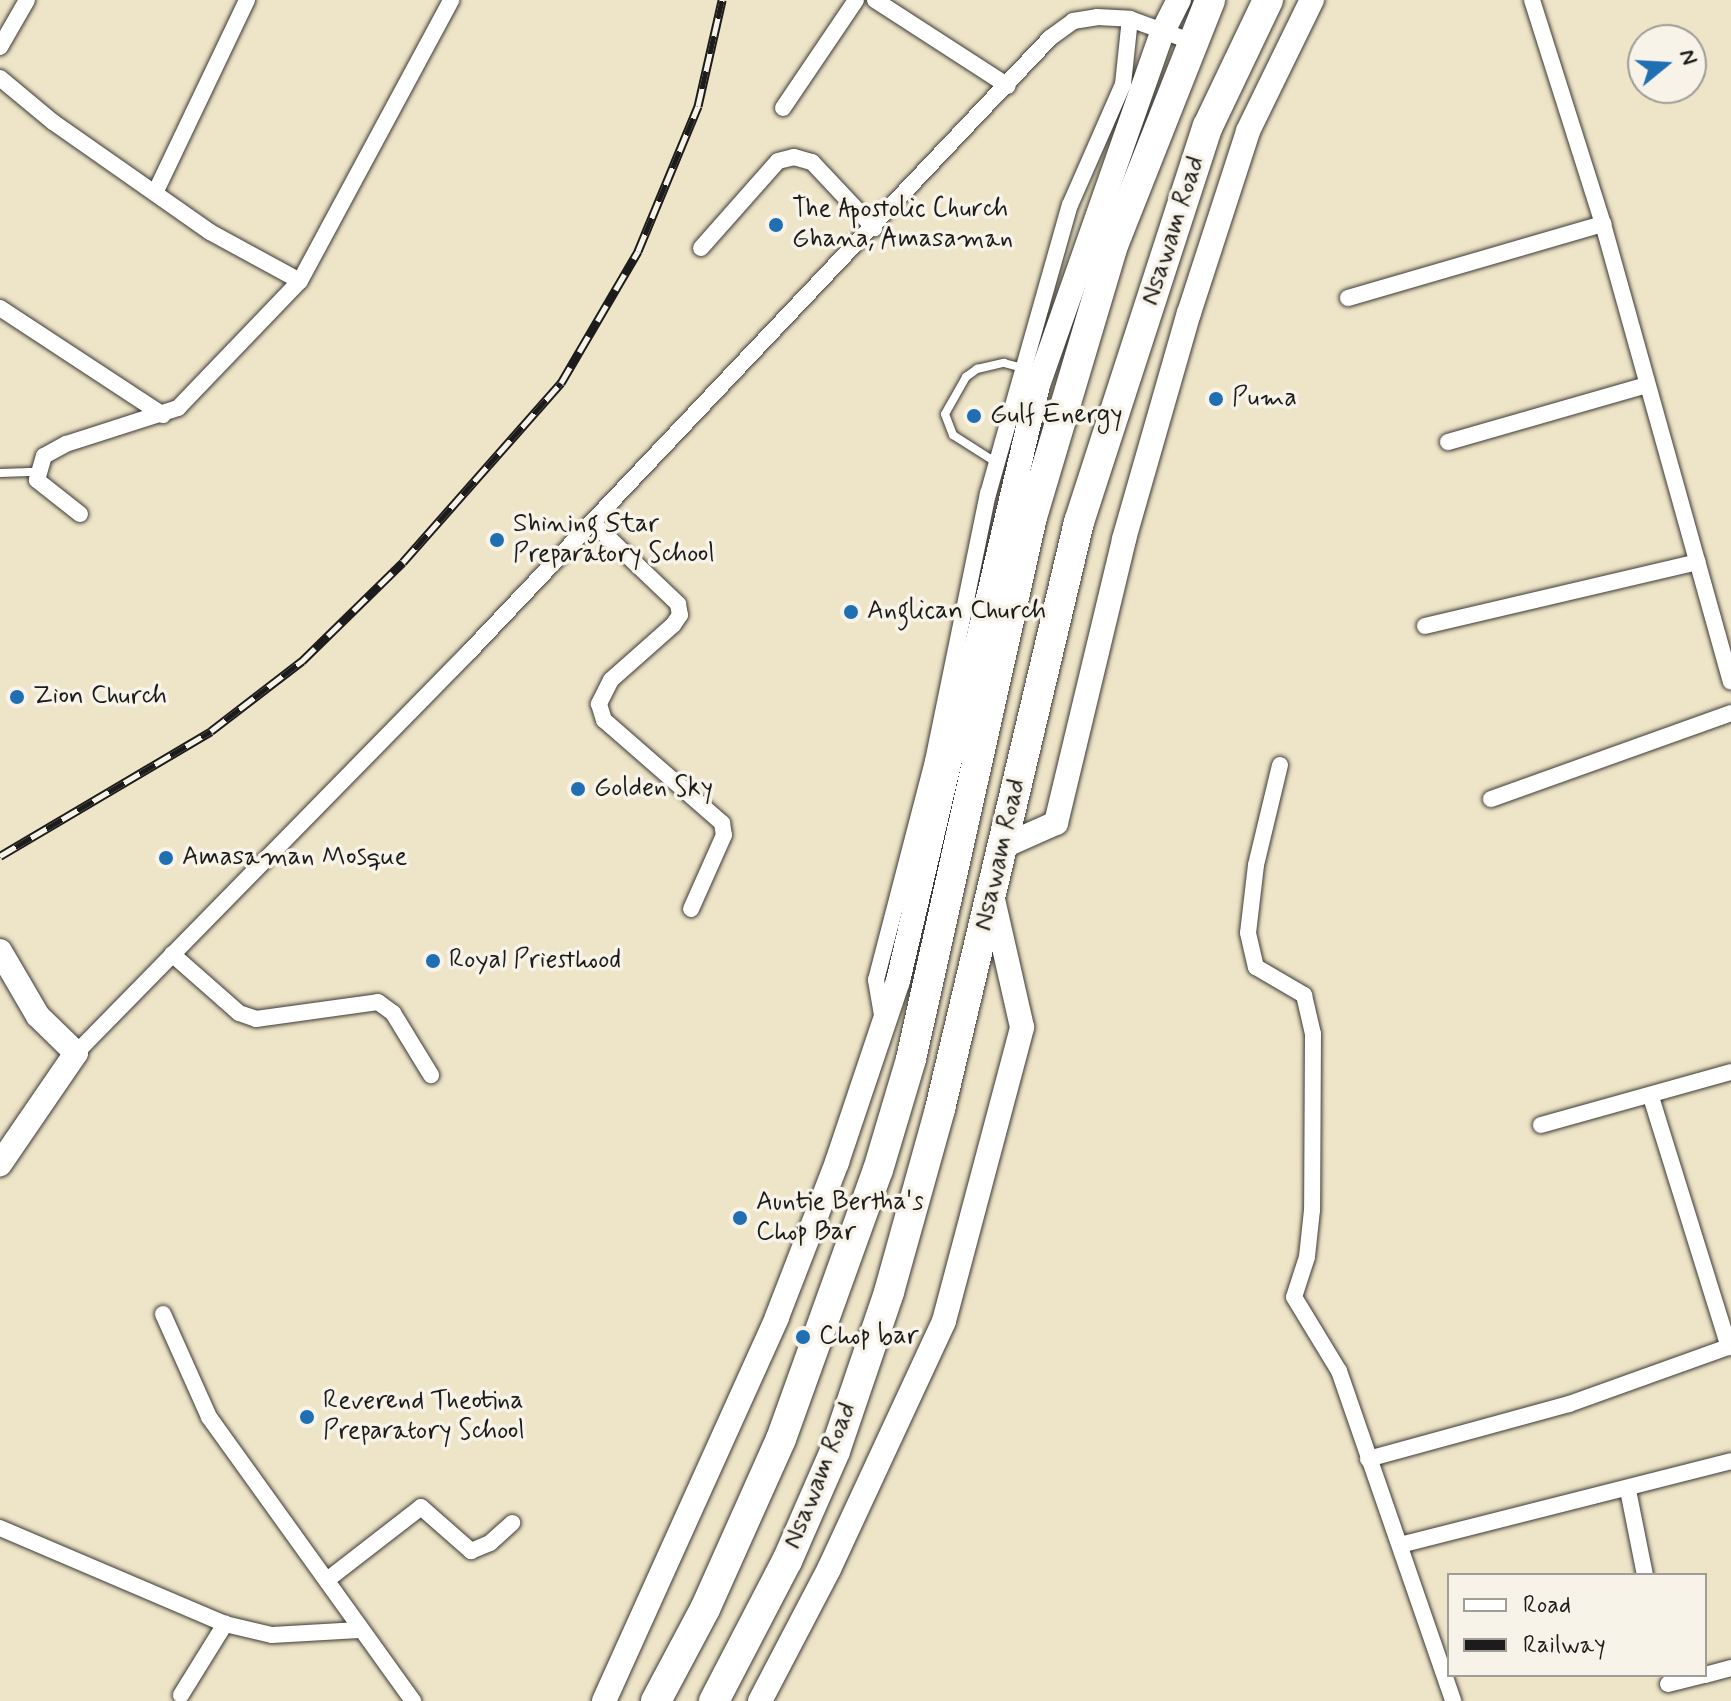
<!DOCTYPE html>
<html>
<head>
<meta charset="utf-8">
<style>
	body { margin:0 }
	#map { position:relative; width:1731px; height:1701px; overflow:hidden; background:#eee4c7; font-family:Mynerve,sans-serif }
	div>[style] { position:absolute }
	[style*='--x'] { left:calc(var(--x)*1px); top:calc(var(--y)*1px); width:calc(var(--w)*1px); rotate:calc(var(--a)*1deg) }
	.roads { filter:drop-shadow(0 0 2px #3c3a36) drop-shadow(0 0 2px #3c3a36) }
	.lane>* { height:8px; margin:-4px; padding:0 4px; transform-origin:4px; border-radius:4px; background:#fff }
	.street>* { height:16px; margin:-8px; padding:0 8px; transform-origin:8px; border-radius:8px; background:#fff }
	.secondary>* { height:24px; margin:-12px; padding:0 12px; transform-origin:12px; border-radius:12px; background:#fff }
	.highway>* { height:30px; margin:-15px; padding:0 15px; transform-origin:15px; border-radius:15px; background:#fff }
	.rail>* { height:9px; margin-top:-4.5px; transform-origin:0; background:repeating-linear-gradient(90deg,#f7f3e8 0 18px,#1c1c1c 0 36px); box-sizing:border-box; border-block:2px solid #1c1c1c }
	.dots>* { width:22px; height:22px; translate:-50% -50%; box-sizing:border-box; border:4px solid #f7f3e8; border-radius:50% }
	span { translate:-50% -50%; white-space:nowrap; text-align:center; line-height:1.15; -webkit-text-stroke:7px #f7f3e8; paint-order:stroke }
	.poi-label { font-size:26px; color:#1c1c1c }
	.left { translate:0 -50%; text-align:left }
	.street-label { font-size:26px; color:#1c1c1c }
	.legend { position:absolute; left:1447px; top:1573px; width:260px; height:104px; box-sizing:border-box; background:#f7f3e8; border:2px solid #9f9d96; margin:0; padding:10px 14px; list-style:none; font-size:24px; color:#1c1c1c }
	.legend li { display:flex; align-items:center; gap:16px; height:40px }
	.legend b { width:40px; border:2px solid #9f9d96 }
	.north { position:absolute; left:1627px; top:24px; width:80px; height:80px; box-sizing:border-box; background:#f7f3e8; border:2px solid #9f9d96; border-radius:50%; rotate:72deg; font-size:22px; font-weight:700; line-height:32px; text-align:center; color:#1c1c1c }
	.north::after { content:''; display:block; margin:auto; width:28px; height:36px; background:#1f6fb2; clip-path:polygon(50% 0,100% 100%,50% 72%,0 100%) }
</style>
</head>
<body>
<div id="map">
	<div class="roads">
		<div class="lane">
			<div style="--x:997;--y:463;--w:52;--a:-147.5"></div>
			<div style="--x:953;--y:435;--w:22;--a:-111"></div>
			<div style="--x:945;--y:414;--w:43;--a:-60.4"></div>
			<div style="--x:966;--y:377;--w:14;--a:-36"></div>
			<div style="--x:977;--y:369;--w:28;--a:-13"></div>
			<div style="--x:1004;--y:363;--w:20;--a:15"></div>
			<div style="--x:0;--y:473;--w:37;--a:-2"></div>
		</div>
		<div class="street">
			<div style="--x:875;--y:0;--w:158;--a:32.9"></div>
			<div style="--x:1532;--y:0;--w:235;--a:72.4"></div>
			<div style="--x:1603;--y:224;--w:475;--a:74.4"></div>
			<div style="--x:0;--y:47;--w:54;--a:-60.1"></div>
			<div style="--x:0;--y:78;--w:69;--a:39.7"></div>
			<div style="--x:53;--y:122;--w:192;--a:35"></div>
			<div style="--x:210;--y:232;--w:102;--a:28.6"></div>
			<div style="--x:783;--y:108;--w:130;--a:-55.9"></div>
			<div style="--x:155;--y:193;--w:214;--a:-64.5"></div>
			<div style="--x:701;--y:248;--w:116;--a:-48.5"></div>
			<div style="--x:778;--y:161;--w:16;--a:-14"></div>
			<div style="--x:794;--y:157;--w:19;--a:16"></div>
			<div style="--x:812;--y:162;--w:91;--a:46.8"></div>
			<div style="--x:1348;--y:298;--w:266;--a:-16.2"></div>
			<div style="--x:0;--y:308;--w:195;--a:33.3"></div>
			<div style="--x:1448;--y:442;--w:207;--a:-16"></div>
			<div style="--x:80;--y:514;--w:55;--a:-141.7"></div>
			<div style="--x:37;--y:480;--w:25;--a:-74"></div>
			<div style="--x:44;--y:456;--w:25;--a:-29"></div>
			<div style="--x:66;--y:444;--w:118;--a:-17.8"></div>
			<div style="--x:178;--y:408;--w:176;--a:-46.2"></div>
			<div style="--x:300;--y:281;--w:319;--a:-61.7"></div>
			<div style="--x:592;--y:522;--w:119;--a:43.6"></div>
			<div style="--x:678;--y:604;--w:11;--a:80"></div>
			<div style="--x:680;--y:615;--w:12;--a:125"></div>
			<div style="--x:673;--y:625;--w:83;--a:138.4"></div>
			<div style="--x:611;--y:680;--w:27;--a:117"></div>
			<div style="--x:599;--y:704;--w:17;--a:73"></div>
			<div style="--x:604;--y:720;--w:157;--a:41.1"></div>
			<div style="--x:722;--y:823;--w:12;--a:81"></div>
			<div style="--x:724;--y:835;--w:81;--a:114"></div>
			<div style="--x:1425;--y:626;--w:280;--a:-13.2"></div>
			<div style="--x:1280;--y:765;--w:103;--a:103.5"></div>
			<div style="--x:1256;--y:865;--w:68;--a:96.7"></div>
			<div style="--x:1248;--y:933;--w:35;--a:77"></div>
			<div style="--x:1256;--y:967;--w:56;--a:30.3"></div>
			<div style="--x:1304;--y:995;--w:40;--a:77"></div>
			<div style="--x:1313;--y:1034;--w:176;--a:90.3"></div>
			<div style="--x:1312;--y:1210;--w:47;--a:96.1"></div>
			<div style="--x:1307;--y:1257;--w:42;--a:108"></div>
			<div style="--x:1294;--y:1297;--w:87;--a:58.7"></div>
			<div style="--x:1339;--y:1371;--w:349;--a:70.9"></div>
			<div style="--x:1491;--y:799;--w:255;--a:-19.7"></div>
			<div style="--x:172;--y:954;--w:89;--a:41.4"></div>
			<div style="--x:239;--y:1013;--w:18;--a:19"></div>
			<div style="--x:256;--y:1019;--w:123;--a:-7.9"></div>
			<div style="--x:378;--y:1002;--w:19;--a:36"></div>
			<div style="--x:393;--y:1013;--w:73;--a:58.5"></div>
			<div style="--x:883;--y:1021;--w:42;--a:-99.7"></div>
			<div style="--x:876;--y:980;--w:226;--a:-75.4"></div>
			<div style="--x:933;--y:761;--w:273;--a:-78.4"></div>
			<div style="--x:988;--y:494;--w:300;--a:-74.2"></div>
			<div style="--x:1070;--y:205;--w:132;--a:-66.3"></div>
			<div style="--x:1123;--y:84;--w:65;--a:-83.9"></div>
			<div style="--x:76;--y:1053;--w:563;--a:-45.58"></div>
			<div style="--x:470;--y:651;--w:844;--a:-46.58"></div>
			<div style="--x:1050;--y:38;--w:29;--a:-36"></div>
			<div style="--x:1073;--y:21;--w:24;--a:-9"></div>
			<div style="--x:1097;--y:17;--w:33;--a:3"></div>
			<div style="--x:1130;--y:19;--w:64;--a:20.1"></div>
			<div style="--x:1651;--y:1097;--w:262;--a:72.7"></div>
			<div style="--x:1541;--y:1125;--w:197;--a:-15.6"></div>
			<div style="--x:163;--y:1314;--w:113;--a:65.9"></div>
			<div style="--x:209;--y:1417;--w:350;--a:54.3"></div>
			<div style="--x:1368;--y:1459;--w:208;--a:-15.3"></div>
			<div style="--x:1569;--y:1404;--w:172;--a:-19.7"></div>
			<div style="--x:1628;--y:1490;--w:87;--a:78.7"></div>
			<div style="--x:0;--y:1528;--w:245;--a:23.1"></div>
			<div style="--x:225;--y:1624;--w:48;--a:13.2"></div>
			<div style="--x:272;--y:1635;--w:87;--a:-3.3"></div>
			<div style="--x:1400;--y:1545;--w:341;--a:-14.2"></div>
			<div style="--x:327;--y:1580;--w:119;--a:-37.8"></div>
			<div style="--x:421;--y:1507;--w:67;--a:41.3"></div>
			<div style="--x:471;--y:1551;--w:21;--a:-23"></div>
			<div style="--x:490;--y:1543;--w:30;--a:-42"></div>
			<div style="--x:1705;--y:1675;--w:27;--a:-15"></div>
			<div style="--x:1668;--y:1684;--w:36;--a:-14"></div>
			<div style="--x:181;--y:1695;--w:84;--a:-58.2"></div>
		</div>
		<div class="secondary">
			<div style="--x:1002;--y:847;--w:59;--a:-24"></div>
			<div style="--x:1056;--y:823;--w:292;--a:-76.5"></div>
			<div style="--x:1124;--y:539;--w:235;--a:-74"></div>
			<div style="--x:1189;--y:313;--w:191;--a:-72"></div>
			<div style="--x:1248;--y:131;--w:146;--a:-64"></div>
			<div style="--x:0;--y:951;--w:75;--a:59.7"></div>
			<div style="--x:38;--y:1016;--w:53;--a:44.2"></div>
			<div style="--x:76;--y:1053;--w:135;--a:124.4"></div>
			<div style="--x:604;--y:1701;--w:421;--a:-65.7"></div>
			<div style="--x:777;--y:1317;--w:166;--a:-68.8"></div>
			<div style="--x:837;--y:1162;--w:191;--a:-71.4"></div>
			<div style="--x:898;--y:981;--w:612;--a:-76.78"></div>
			<div style="--x:1038;--y:385;--w:375;--a:-70.6"></div>
			<div style="--x:1163;--y:31;--w:35;--a:-63"></div>
			<div style="--x:760;--y:1701;--w:149;--a:-62.4"></div>
			<div style="--x:829;--y:1569;--w:273;--a:-65.1"></div>
			<div style="--x:944;--y:1321;--w:304;--a:-75.1"></div>
			<div style="--x:1022;--y:1027;--w:135;--a:-102.8"></div>
		</div>
		<div class="highway">
			<div style="--x:656;--y:1701;--w:104;--a:-62"></div>
			<div style="--x:705;--y:1609;--w:186;--a:-65.9"></div>
			<div style="--x:781;--y:1439;--w:286;--a:-70.2"></div>
			<div style="--x:878;--y:1170;--w:116;--a:-73.4"></div>
			<div style="--x:911;--y:1059;--w:555;--a:-77.42"></div>
			<div style="--x:1032;--y:517;--w:281;--a:-73.4"></div>
			<div style="--x:1112;--y:248;--w:267;--a:-68.4"></div>
			<div style="--x:714;--y:1701;--w:158;--a:-62.5"></div>
			<div style="--x:787;--y:1561;--w:120;--a:-66.4"></div>
			<div style="--x:835;--y:1451;--w:168;--a:-71.2"></div>
			<div style="--x:889;--y:1292;--w:190;--a:-74.4"></div>
			<div style="--x:940;--y:1109;--w:603;--a:-76.68"></div>
			<div style="--x:1079;--y:522;--w:416;--a:-72"></div>
			<div style="--x:1208;--y:126;--w:140;--a:-64.5"></div>
		</div>
	</div>
	<div class="rail">
		<div style="--x:0;--y:856;--w:245;--a:-30.6"></div>
		<div style="--x:211;--y:731;--w:115;--a:-37.6"></div>
		<div style="--x:302;--y:661;--w:141;--a:-44.4"></div>
		<div style="--x:403;--y:562;--w:239;--a:-48.6"></div>
		<div style="--x:561;--y:383;--w:153;--a:-59.7"></div>
		<div style="--x:638;--y:251;--w:157;--a:-67.5"></div>
		<div style="--x:698;--y:106;--w:109;--a:-77.2"></div>
	</div>
	<div class="dots">
		<div style="left:776px;top:225px;background:#1f6fb2"></div>
		<div style="left:1216px;top:399px;background:#1f6fb2"></div>
		<div style="left:974px;top:416px;background:#1f6fb2"></div>
		<div style="left:497px;top:540px;background:#1f6fb2"></div>
		<div style="left:851px;top:612px;background:#1f6fb2"></div>
		<div style="left:17px;top:697px;background:#1f6fb2"></div>
		<div style="left:578px;top:789px;background:#1f6fb2"></div>
		<div style="left:166px;top:858px;background:#1f6fb2"></div>
		<div style="left:433px;top:961px;background:#1f6fb2"></div>
		<div style="left:740px;top:1218px;background:#1f6fb2"></div>
		<div style="left:803px;top:1337px;background:#1f6fb2"></div>
		<div style="left:307px;top:1417px;background:#1f6fb2"></div>
	</div>
	<div class="poi-label">
		<span class="left" style="left:792px;top:225px">The Apostolic Church<br>Ghana, Amasaman</span>
		<span class="left" style="left:1232px;top:399px">Puma</span>
		<span class="left" style="left:990px;top:416px">Gulf Energy</span>
		<span class="left" style="left:513px;top:540px">Shining Star<br>Preparatory School</span>
		<span class="left" style="left:867px;top:612px">Anglican Church</span>
		<span class="left" style="left:33px;top:697px">Zion Church</span>
		<span class="left" style="left:594px;top:789px">Golden Sky</span>
		<span class="left" style="left:182px;top:858px">Amasaman Mosque</span>
		<span class="left" style="left:449px;top:961px">Royal Priesthood</span>
		<span class="left" style="left:756px;top:1218px">Auntie Bertha's<br>Chop Bar</span>
		<span class="left" style="left:819px;top:1337px">Chop bar</span>
		<span class="left" style="left:323px;top:1417px">Reverend Theotina<br>Preparatory School</span>
	</div>
	<div class="street-label">
		<span style="left:1174px;top:231px;rotate:-72deg">Nsawam Road</span>
		<span style="left:1001px;top:855px;rotate:-77deg">Nsawam Road</span>
		<span style="left:821px;top:1476px;rotate:-68deg">Nsawam Road</span>
	</div>
	<ul class="legend">
	<li><b style="height:10px;background:#fff"></b>Road</li>
	<li><b style="height:10px;background:#1c1c1c"></b>Railway</li>
	</ul>
	<div class="north">N</div>
</div>
</body>
</html>
